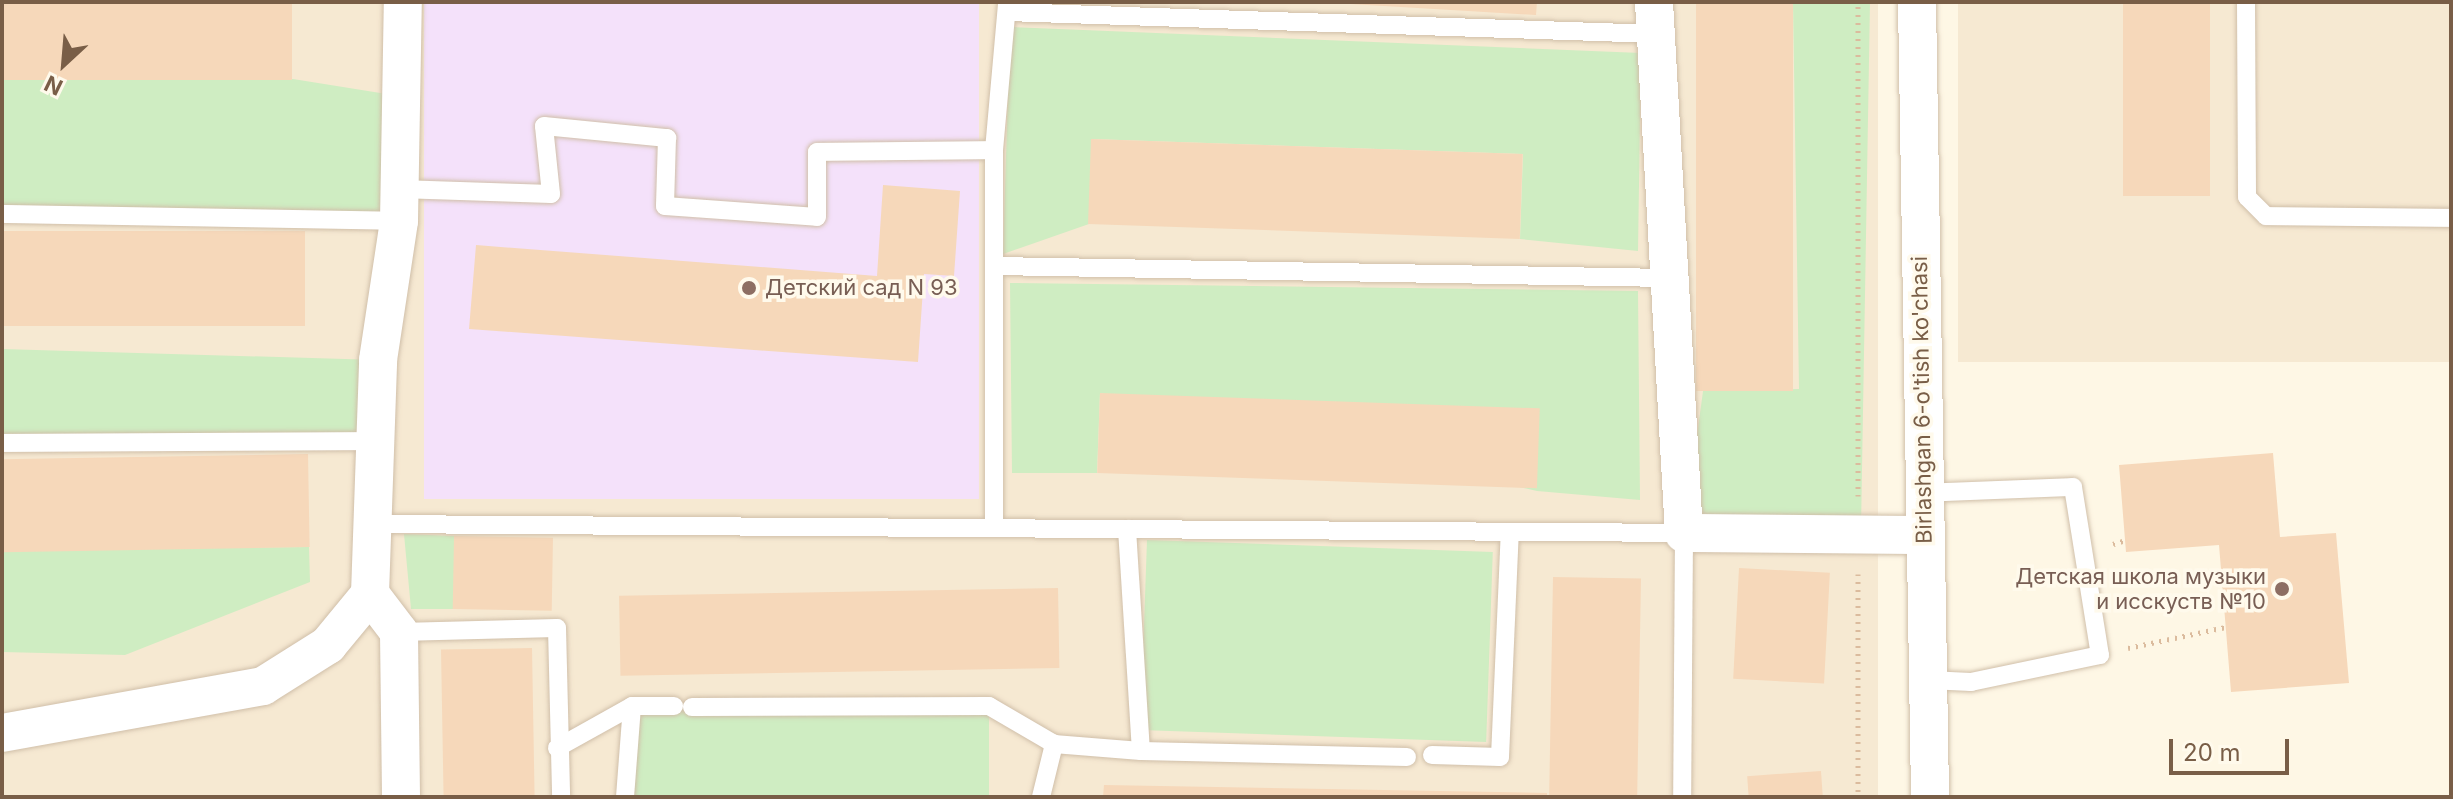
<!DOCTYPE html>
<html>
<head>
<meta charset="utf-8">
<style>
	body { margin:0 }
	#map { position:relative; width:2453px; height:799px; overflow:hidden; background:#fef7e5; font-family:Inter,sans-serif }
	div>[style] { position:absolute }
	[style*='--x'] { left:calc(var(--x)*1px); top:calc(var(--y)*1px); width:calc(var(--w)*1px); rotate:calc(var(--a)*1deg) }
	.residential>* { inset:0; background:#f6e9d2; transform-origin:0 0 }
	.education>* { inset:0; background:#f4e1fa; transform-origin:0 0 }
	.green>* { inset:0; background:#cfedc2; transform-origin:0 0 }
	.building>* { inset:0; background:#f6d8ba; transform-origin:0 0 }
	.path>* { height:5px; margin-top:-2.5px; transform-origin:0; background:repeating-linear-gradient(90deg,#dbbb9d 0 2px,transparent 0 8px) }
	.roads { filter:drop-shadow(0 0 2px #d0bfa9) drop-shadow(0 0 2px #d0bfa9) }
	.lane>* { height:18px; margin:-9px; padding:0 9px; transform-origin:9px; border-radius:9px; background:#fff }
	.street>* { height:38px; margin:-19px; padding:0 19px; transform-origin:19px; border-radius:19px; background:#fff }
	.dots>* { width:22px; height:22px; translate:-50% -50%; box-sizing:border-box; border:4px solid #fffaec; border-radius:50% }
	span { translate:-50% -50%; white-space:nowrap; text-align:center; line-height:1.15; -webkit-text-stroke:7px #fffaec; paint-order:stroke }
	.education-label { font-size:22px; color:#785e54 }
	.left { translate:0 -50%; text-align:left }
	.right { translate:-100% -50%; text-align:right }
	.street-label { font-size:22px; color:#795e47 }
	.frame { position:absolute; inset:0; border:4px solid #795e47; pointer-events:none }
	.north { position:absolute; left:24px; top:24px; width:80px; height:80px; -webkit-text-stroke:6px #fffaec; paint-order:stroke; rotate:206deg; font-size:22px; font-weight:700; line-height:32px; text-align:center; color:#795e47 }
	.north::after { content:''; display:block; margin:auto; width:28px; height:36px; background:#795e47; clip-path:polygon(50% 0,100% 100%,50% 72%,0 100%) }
	.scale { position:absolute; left:2169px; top:739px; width:120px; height:36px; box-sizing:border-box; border:4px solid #795e47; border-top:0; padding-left:10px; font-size:24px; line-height:28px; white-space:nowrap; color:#795e47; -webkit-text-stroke:6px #fffaec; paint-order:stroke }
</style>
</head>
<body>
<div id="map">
	<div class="residential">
		<div style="left:2px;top:2px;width:1876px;height:795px"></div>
		<div style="left:1958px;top:2px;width:493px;height:360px"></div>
	</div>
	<div class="education">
		<div style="left:424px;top:2px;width:555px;height:497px"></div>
	</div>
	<div class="green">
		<div style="clip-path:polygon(1793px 2px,1870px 2px,1861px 529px,1684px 533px,1703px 391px,1799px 389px)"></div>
		<div style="clip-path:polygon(1010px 27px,1641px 53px,1638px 251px,1520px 239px,1523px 154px,1092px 139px,1089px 224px,1003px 254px)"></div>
		<div style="clip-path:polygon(293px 79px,399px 96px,399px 221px,2px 214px,2px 80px)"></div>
		<div style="clip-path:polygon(1010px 283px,1638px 291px,1640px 500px,1537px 491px,1100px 393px,1097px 473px,1012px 473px)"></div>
		<div style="clip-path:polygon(2px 349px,378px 360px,377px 441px,2px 443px)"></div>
		<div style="clip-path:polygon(404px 534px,454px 536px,458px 609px,411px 609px)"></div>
		<div style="left:1147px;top:540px;width:346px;height:190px;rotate:2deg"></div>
		<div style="clip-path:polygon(309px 547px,310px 582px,125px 655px,2px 652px,2px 550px)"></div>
		<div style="left:632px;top:706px;width:357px;height:91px"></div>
	</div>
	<div class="building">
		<div style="left:2px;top:2px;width:290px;height:78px"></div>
		<div style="clip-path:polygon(1317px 2px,1537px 2px,1536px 15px)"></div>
		<div style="left:1696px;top:2px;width:97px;height:389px"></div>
		<div style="left:2123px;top:2px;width:87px;height:194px"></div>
		<div style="left:1091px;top:139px;width:432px;height:85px;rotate:2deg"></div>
		<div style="clip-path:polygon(883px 185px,960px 191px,954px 276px,924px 274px,918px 362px,469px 329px,476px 245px,877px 276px)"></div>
		<div style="left:2px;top:231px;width:303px;height:95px"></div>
		<div style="left:1100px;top:393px;width:440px;height:80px;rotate:2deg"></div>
		<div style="clip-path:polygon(2273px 453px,2280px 537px,2336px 533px,2349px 683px,2231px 692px,2219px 545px,2126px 552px,2119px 465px)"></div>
		<div style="left:308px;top:454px;width:93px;height:306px;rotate:89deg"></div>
		<div style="left:454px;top:536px;width:99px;height:73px;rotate:1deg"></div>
		<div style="left:1739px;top:568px;width:91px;height:111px;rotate:3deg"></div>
		<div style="left:1553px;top:577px;width:88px;height:220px;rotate:1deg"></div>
		<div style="left:1058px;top:588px;width:80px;height:439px;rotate:89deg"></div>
		<div style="left:532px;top:648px;width:149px;height:91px;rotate:89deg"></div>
		<div style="left:1821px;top:771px;width:26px;height:74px;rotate:86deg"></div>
		<div style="clip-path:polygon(1104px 785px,1547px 793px,1547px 797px,1103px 797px)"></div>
	</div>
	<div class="path">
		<div style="--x:1858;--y:496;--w:494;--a:-90"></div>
		<div style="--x:2113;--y:544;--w:14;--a:-17"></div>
		<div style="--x:1858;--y:574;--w:223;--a:90"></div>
		<div style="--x:2128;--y:648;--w:100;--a:-12.1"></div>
	</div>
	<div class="roads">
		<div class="lane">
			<div style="--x:2246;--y:2;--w:195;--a:89.7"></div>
			<div style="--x:2247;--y:197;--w:27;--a:45"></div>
			<div style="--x:2266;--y:216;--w:185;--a:0.6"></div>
			<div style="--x:1007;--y:12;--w:649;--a:1.94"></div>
			<div style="--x:399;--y:189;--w:152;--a:1.9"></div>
			<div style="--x:551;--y:194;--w:68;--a:-95.9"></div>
			<div style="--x:544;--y:126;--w:124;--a:5.6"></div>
			<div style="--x:667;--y:138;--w:68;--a:91.7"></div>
			<div style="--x:665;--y:206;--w:152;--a:4.1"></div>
			<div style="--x:817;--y:217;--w:65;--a:-90"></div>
			<div style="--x:817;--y:152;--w:177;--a:-0.6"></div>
			<div style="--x:2;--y:214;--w:397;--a:1"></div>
			<div style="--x:994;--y:266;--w:676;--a:1.02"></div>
			<div style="--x:2;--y:443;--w:375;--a:-0.3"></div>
			<div style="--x:1923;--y:493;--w:150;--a:-2.3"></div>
			<div style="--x:2073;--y:487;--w:170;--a:80.9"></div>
			<div style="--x:2100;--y:655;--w:132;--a:168.2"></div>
			<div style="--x:1971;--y:682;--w:43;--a:-177.3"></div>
			<div style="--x:372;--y:524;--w:1312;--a:0.39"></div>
			<div style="--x:1684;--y:533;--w:264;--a:90.4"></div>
			<div style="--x:994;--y:528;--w:378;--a:-90"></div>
			<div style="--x:994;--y:150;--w:148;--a:-84.9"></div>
			<div style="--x:1127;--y:529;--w:222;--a:86.4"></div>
			<div style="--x:1141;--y:751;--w:266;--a:1.3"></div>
			<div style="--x:399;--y:632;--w:158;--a:-1.5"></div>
			<div style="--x:557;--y:628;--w:169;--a:88.6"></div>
			<div style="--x:692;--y:707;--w:297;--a:-0.2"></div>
			<div style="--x:989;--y:706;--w:75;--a:30.3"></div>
			<div style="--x:1054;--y:744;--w:87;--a:4.6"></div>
			<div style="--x:557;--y:748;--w:86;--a:-29.2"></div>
			<div style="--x:632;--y:706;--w:42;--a:0"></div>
			<div style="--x:1432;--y:755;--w:68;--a:1.7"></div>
			<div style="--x:1500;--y:757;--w:225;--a:-87.5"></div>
			<div style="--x:625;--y:797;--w:91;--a:-85.6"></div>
			<div style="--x:1041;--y:797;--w:55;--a:-76.2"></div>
		</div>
		<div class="street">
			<div style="--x:1654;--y:2;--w:532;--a:86.77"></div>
			<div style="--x:1684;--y:533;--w:240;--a:0.5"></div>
			<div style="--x:1917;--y:2;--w:795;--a:89.06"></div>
			<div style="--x:2;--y:733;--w:265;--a:-10.2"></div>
			<div style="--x:263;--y:686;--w:77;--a:-32.2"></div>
			<div style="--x:328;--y:645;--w:66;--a:-50.5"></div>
			<div style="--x:401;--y:797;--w:165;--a:-90.7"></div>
			<div style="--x:399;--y:632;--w:48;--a:-127.3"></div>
			<div style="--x:370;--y:594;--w:234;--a:-88"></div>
			<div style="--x:378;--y:360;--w:141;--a:-81.4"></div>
			<div style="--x:399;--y:221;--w:219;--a:-89"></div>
		</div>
	</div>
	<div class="dots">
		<div style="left:749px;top:288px;background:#8d6e63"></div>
		<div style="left:2282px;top:589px;background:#8d6e63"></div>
	</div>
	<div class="education-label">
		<span class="left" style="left:765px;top:288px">Детский сад N 93</span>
		<span class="right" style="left:2266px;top:589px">Детская школа музыки<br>и исскуств №10</span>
	</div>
	<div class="street-label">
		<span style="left:1922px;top:400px;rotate:-91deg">Birlashgan 6-o'tish ko'chasi</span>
	</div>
	<div class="frame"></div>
	<div class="north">N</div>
	<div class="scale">20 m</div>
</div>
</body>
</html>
